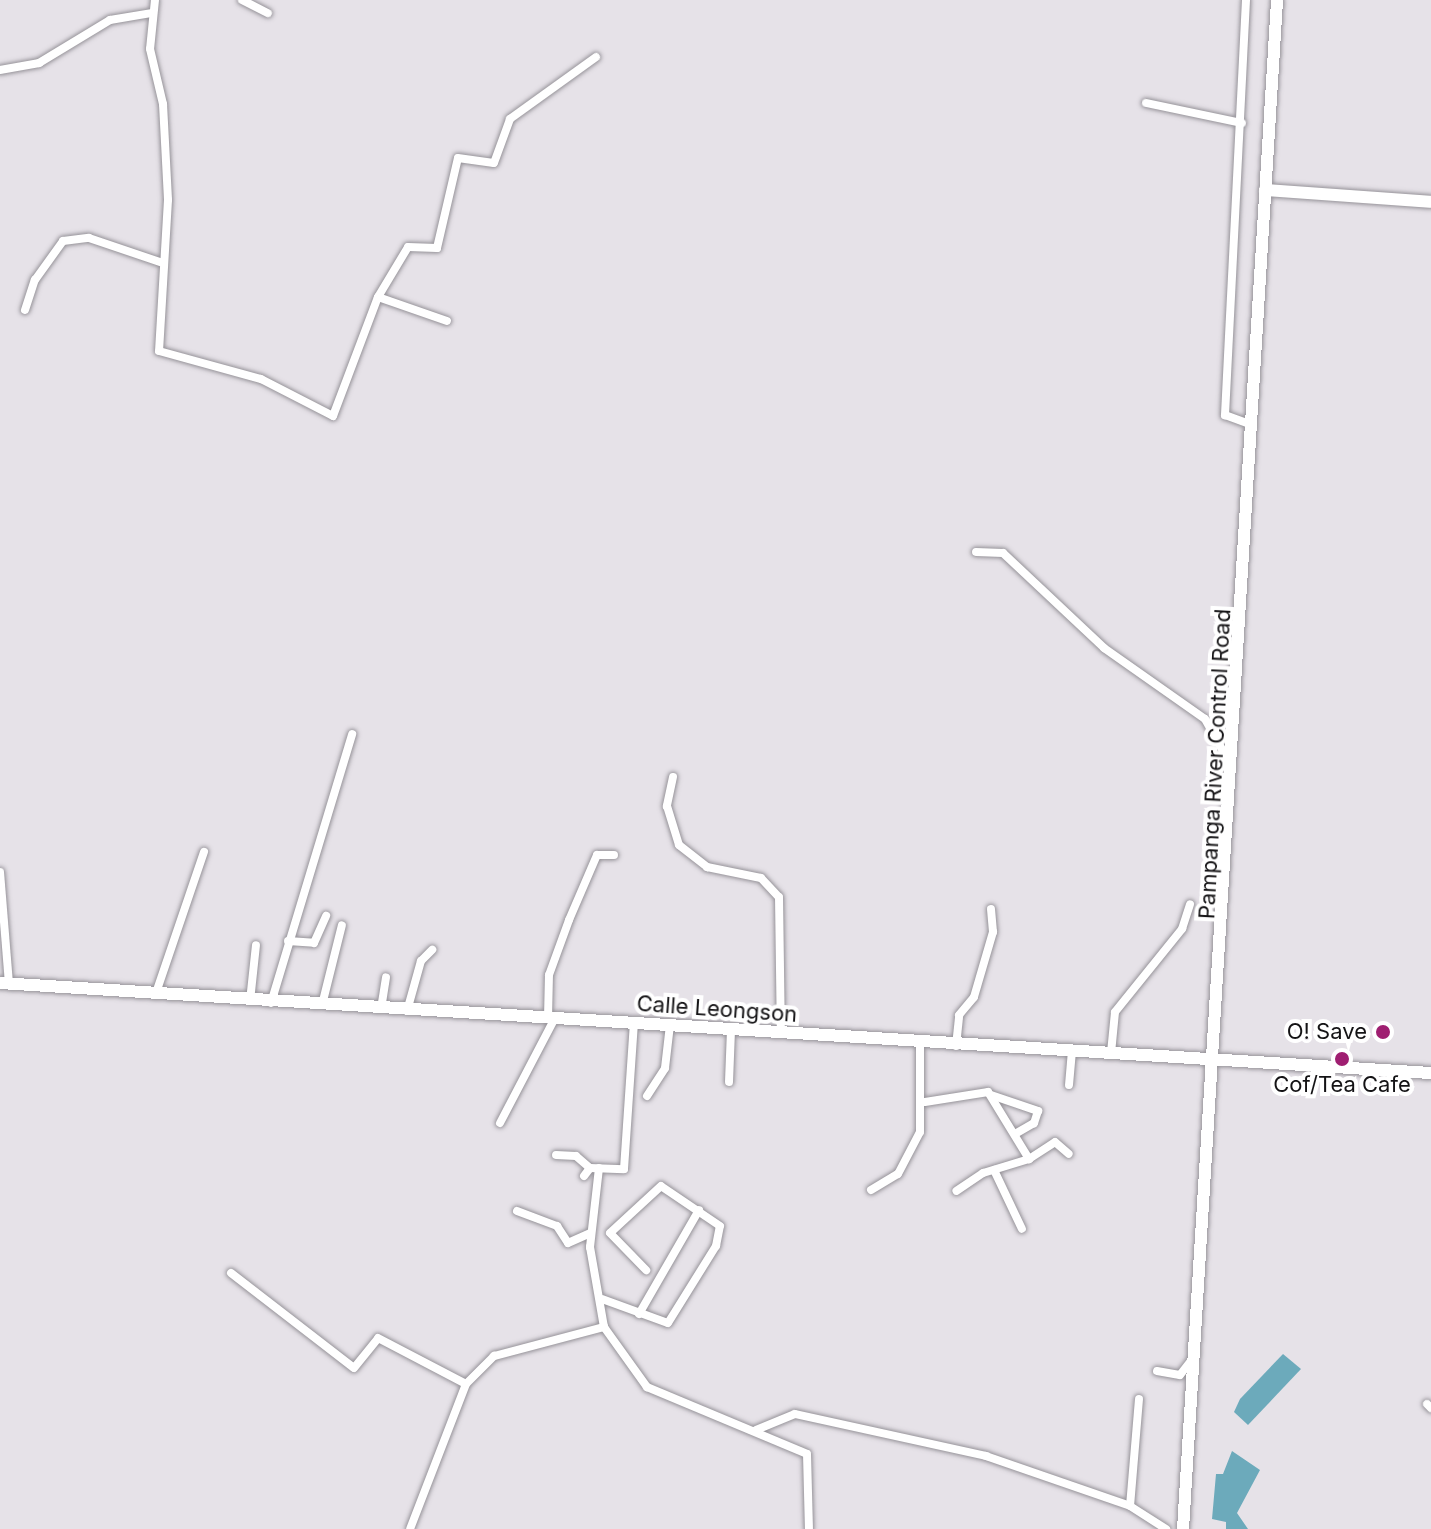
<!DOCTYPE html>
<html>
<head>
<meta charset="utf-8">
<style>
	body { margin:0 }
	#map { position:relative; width:1431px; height:1529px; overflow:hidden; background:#e6e2e8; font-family:Inter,sans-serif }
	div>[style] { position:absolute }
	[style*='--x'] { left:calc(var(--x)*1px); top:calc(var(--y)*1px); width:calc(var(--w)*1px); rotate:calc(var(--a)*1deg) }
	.water>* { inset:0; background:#6caabb }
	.roads { filter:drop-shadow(0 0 2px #969399) drop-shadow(0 0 2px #969399) }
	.street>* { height:8px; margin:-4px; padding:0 4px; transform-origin:4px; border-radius:4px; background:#fff }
	.secondary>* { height:12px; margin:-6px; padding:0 6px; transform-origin:6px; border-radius:6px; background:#fff }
	.dots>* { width:22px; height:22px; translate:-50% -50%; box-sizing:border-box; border:4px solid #fff; border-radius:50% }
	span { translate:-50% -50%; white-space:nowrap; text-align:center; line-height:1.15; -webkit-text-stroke:8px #fff; paint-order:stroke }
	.street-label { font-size:22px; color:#141315 }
	.poi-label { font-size:22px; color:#141315 }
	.right { translate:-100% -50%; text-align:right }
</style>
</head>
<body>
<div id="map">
	<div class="water">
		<div style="clip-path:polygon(1283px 1354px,1301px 1369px,1248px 1425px,1234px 1412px,1240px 1399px)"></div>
		<div style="clip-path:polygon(1232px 1451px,1260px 1470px,1237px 1513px,1248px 1529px,1226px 1529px,1226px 1522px,1212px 1519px,1216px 1474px,1223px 1474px)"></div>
	</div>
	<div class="roads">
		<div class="street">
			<div style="--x:155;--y:0;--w:49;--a:95.8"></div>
			<div style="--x:150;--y:49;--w:57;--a:76.7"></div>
			<div style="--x:163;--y:104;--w:96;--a:87"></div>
			<div style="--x:168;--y:200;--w:151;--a:93.4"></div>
			<div style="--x:159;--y:351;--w:106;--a:15.4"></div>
			<div style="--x:261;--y:379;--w:81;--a:27.2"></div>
			<div style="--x:333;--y:416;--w:127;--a:-69.3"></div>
			<div style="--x:378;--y:297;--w:73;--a:19.2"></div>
			<div style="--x:242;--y:0;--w:29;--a:27"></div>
			<div style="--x:1246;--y:0;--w:416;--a:92.9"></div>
			<div style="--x:1225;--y:415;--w:29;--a:20"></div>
			<div style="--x:0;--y:70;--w:40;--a:-10"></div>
			<div style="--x:39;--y:63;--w:83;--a:-31.2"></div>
			<div style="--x:110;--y:20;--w:43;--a:-9.5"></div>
			<div style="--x:1146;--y:103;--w:98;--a:11.8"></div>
			<div style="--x:378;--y:297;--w:58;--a:-59"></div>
			<div style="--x:408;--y:247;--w:29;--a:2"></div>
			<div style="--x:437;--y:248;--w:92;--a:-76.9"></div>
			<div style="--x:458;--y:158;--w:36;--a:8"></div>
			<div style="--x:494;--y:163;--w:47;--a:-70"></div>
			<div style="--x:510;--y:119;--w:106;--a:-35.8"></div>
			<div style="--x:25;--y:310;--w:32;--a:-72"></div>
			<div style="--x:35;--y:280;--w:48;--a:-54.3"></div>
			<div style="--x:63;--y:241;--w:26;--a:-7"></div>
			<div style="--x:89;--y:238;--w:78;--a:18.7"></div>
			<div style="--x:976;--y:552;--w:27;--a:2"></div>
			<div style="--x:1003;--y:553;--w:139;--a:43.2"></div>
			<div style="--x:1104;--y:648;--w:123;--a:35.1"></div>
			<div style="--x:1205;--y:719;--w:47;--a:60.7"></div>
			<div style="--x:673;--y:777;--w:30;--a:102"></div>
			<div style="--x:667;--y:806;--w:41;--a:72.9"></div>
			<div style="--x:679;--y:845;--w:36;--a:38"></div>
			<div style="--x:707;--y:867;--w:55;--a:11.5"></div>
			<div style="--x:761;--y:878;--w:26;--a:47"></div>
			<div style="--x:779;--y:897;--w:136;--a:89.2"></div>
			<div style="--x:0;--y:872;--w:112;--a:85.4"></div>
			<div style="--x:288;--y:941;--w:26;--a:4"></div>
			<div style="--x:314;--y:943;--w:30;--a:-66"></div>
			<div style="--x:157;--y:990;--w:146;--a:-71.2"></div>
			<div style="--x:250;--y:1001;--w:56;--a:-83.9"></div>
			<div style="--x:271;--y:1003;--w:281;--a:-73.2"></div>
			<div style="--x:322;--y:1005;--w:82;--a:-76"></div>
			<div style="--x:381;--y:1009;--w:32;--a:-81"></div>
			<div style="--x:407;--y:1011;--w:52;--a:-74.4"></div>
			<div style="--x:421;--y:961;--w:16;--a:-45"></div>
			<div style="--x:548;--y:1018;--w:43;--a:-88.7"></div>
			<div style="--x:549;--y:975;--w:59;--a:-70"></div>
			<div style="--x:569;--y:920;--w:71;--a:-66.7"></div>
			<div style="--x:597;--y:855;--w:17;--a:0"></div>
			<div style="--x:956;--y:1046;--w:31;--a:-84"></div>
			<div style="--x:959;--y:1015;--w:23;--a:-50"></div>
			<div style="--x:974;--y:997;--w:68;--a:-73.7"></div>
			<div style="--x:993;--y:932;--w:23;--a:-95"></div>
			<div style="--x:1111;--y:1053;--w:41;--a:-84.4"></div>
			<div style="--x:1115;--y:1012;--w:107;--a:-51.1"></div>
			<div style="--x:1182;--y:929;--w:26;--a:-72"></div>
			<div style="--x:729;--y:1082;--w:53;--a:-87.8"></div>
			<div style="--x:1069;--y:1085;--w:34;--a:-85"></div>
			<div style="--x:991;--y:1095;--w:50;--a:18.8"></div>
			<div style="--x:1038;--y:1111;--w:13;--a:108"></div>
			<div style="--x:1034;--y:1123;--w:22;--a:150"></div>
			<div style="--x:647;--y:1096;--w:33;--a:-57"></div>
			<div style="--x:665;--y:1068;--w:43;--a:-83.4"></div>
			<div style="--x:925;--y:1102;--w:64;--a:-9"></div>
			<div style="--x:988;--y:1092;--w:79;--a:58.5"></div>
			<div style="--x:1029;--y:1159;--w:48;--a:163.1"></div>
			<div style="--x:983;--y:1173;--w:32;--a:146"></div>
			<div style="--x:500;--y:1123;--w:119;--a:-62.4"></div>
			<div style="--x:556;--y:1155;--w:20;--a:3"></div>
			<div style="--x:576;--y:1156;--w:18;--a:41"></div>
			<div style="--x:1029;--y:1159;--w:31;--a:-33"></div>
			<div style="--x:1055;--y:1142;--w:18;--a:41"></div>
			<div style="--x:599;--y:1168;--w:80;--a:96.5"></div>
			<div style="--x:590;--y:1247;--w:81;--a:80.1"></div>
			<div style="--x:604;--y:1327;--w:74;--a:54.4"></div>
			<div style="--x:647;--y:1387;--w:173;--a:22.7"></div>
			<div style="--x:807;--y:1454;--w:75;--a:88.5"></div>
			<div style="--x:994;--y:1170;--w:65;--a:64.6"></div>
			<div style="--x:584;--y:1176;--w:10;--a:-53"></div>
			<div style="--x:590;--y:1168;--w:34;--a:2"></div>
			<div style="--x:624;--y:1169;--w:146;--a:-86.1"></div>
			<div style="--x:871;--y:1190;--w:31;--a:-31"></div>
			<div style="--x:898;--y:1174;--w:47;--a:-62.4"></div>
			<div style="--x:920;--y:1132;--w:88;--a:-90"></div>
			<div style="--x:517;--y:1211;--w:43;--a:20.6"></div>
			<div style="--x:557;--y:1226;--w:20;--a:57"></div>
			<div style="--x:568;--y:1243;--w:24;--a:-24"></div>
			<div style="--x:231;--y:1273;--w:155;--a:37.7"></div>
			<div style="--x:354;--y:1368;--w:38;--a:-51"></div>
			<div style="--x:378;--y:1338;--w:99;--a:27.6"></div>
			<div style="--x:466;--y:1384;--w:155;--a:111.1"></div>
			<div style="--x:602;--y:1299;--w:70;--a:20"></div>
			<div style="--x:668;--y:1323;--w:91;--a:-58.1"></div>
			<div style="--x:716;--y:1246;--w:20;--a:-79"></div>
			<div style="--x:720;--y:1226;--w:71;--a:-145.9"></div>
			<div style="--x:661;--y:1186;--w:69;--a:137.3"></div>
			<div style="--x:610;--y:1233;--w:52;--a:45.8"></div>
			<div style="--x:639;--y:1314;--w:120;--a:-60"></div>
			<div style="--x:1157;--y:1371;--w:23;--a:10"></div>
			<div style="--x:1180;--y:1375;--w:18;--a:-52"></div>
			<div style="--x:466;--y:1384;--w:40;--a:-45"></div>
			<div style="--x:494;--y:1356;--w:114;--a:-14.8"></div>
			<div style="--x:1139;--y:1399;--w:107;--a:94.8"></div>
			<div style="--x:1130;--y:1506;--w:43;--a:32.6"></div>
			<div style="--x:1427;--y:1404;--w:6;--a:45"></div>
			<div style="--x:756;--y:1430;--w:42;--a:-22.3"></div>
			<div style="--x:795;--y:1414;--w:196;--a:12.4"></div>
			<div style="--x:986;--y:1456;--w:152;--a:19.1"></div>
		</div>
		<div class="secondary">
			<div style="--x:1265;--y:190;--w:166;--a:4.1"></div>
			<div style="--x:0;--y:983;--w:1434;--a:3.6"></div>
			<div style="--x:1183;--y:1529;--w:1532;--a:-86.48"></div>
		</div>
	</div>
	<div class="dots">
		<div style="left:1383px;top:1032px;background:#9f1e71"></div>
		<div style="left:1342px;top:1059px;background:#9f1e71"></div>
	</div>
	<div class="street-label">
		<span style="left:1215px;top:764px;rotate:-87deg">Pampanga River Control Road</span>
		<span style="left:717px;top:1009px;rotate:4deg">Calle Leongson</span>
	</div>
	<div class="poi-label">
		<span class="right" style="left:1367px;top:1032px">O! Save</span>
		<span style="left:1342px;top:1085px">Cof/Tea Cafe</span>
	</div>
</div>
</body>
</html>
